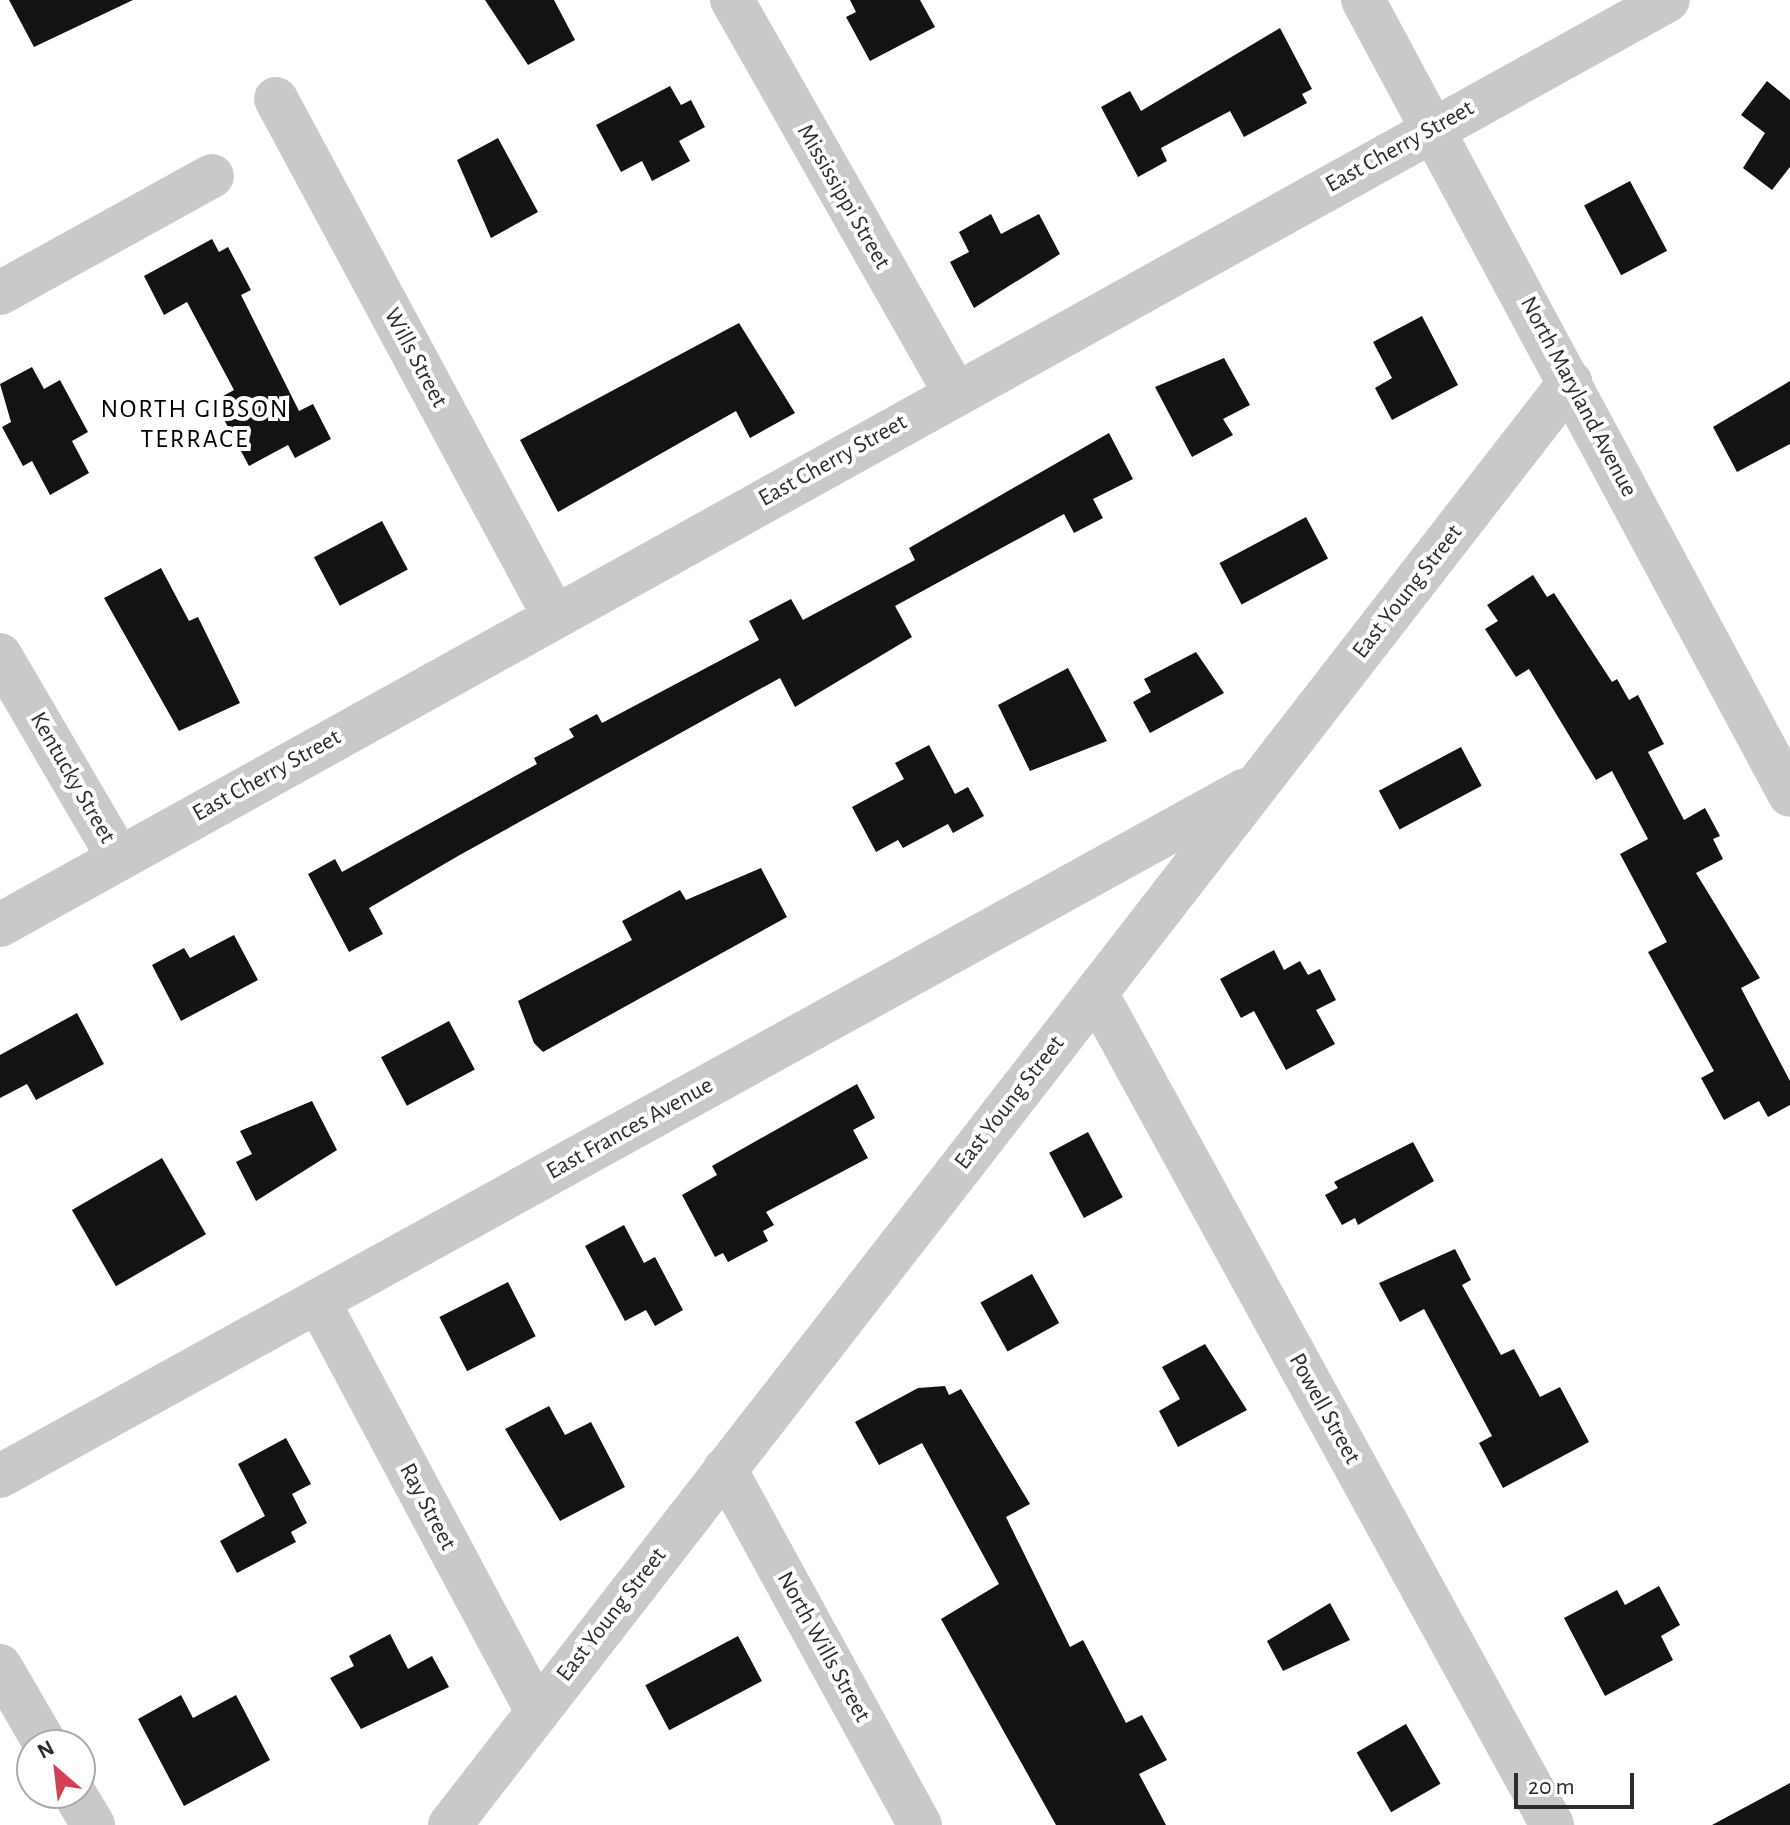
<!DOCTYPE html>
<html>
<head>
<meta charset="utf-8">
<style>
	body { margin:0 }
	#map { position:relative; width:1790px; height:1825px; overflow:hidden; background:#fff; font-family:"Alegreya Sans",sans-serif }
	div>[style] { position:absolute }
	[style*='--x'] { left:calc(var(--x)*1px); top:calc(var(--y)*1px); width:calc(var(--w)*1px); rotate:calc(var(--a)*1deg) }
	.building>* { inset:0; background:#131313; transform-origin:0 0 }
	.minor>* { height:44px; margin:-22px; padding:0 22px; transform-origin:22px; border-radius:22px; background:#c9c9c9 }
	span { translate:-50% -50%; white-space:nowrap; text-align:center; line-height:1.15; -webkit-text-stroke:8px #fff; paint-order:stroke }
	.street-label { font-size:24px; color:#2c2c2c }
	.neighbourhood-label { font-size:26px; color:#000; letter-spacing:2px }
	.north { position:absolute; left:16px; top:1729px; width:80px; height:80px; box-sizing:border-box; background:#fff; border:2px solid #ababab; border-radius:50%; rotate:332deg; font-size:22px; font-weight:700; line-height:32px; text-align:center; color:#2c2c2c }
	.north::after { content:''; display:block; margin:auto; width:28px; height:36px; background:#d04156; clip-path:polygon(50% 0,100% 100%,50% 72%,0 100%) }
	.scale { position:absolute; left:1514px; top:1773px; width:120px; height:36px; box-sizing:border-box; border:4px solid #2c2c2c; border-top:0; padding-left:10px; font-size:24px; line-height:28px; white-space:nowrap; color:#2c2c2c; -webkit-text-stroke:6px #fff; paint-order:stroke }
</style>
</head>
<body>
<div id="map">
	<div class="building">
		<div style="clip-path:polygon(9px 0,133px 0,34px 47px)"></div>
		<div style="clip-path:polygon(485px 0,554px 0,575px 40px,528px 65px)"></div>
		<div style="clip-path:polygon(850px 0,920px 0,935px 27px,870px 61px,846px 17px,856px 12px)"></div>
		<div style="clip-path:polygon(1280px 28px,1312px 89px,1302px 94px,1307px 103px,1244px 137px,1230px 111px,1161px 148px,1167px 161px,1138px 177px,1101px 107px,1130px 91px,1141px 111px)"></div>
		<div style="clip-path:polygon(1767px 81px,1790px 100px,1790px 167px,1772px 190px,1743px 168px,1765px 133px,1741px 115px)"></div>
		<div style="clip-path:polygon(670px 86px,681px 105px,691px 100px,705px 127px,679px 141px,690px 161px,652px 181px,642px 161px,621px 172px,596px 125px)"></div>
		<div style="clip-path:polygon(498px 138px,538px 212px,491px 238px,457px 160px)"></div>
		<div style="left:1630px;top:181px;width:79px;height:52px;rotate:62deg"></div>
		<div style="clip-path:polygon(991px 214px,1001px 234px,1039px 214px,1060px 254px,974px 308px,950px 262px,969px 252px,959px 232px)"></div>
		<div style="clip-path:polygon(212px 239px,219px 252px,228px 247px,251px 290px,241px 295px,299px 411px,313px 404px,331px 439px,295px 458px,288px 445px,249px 466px,214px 401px,234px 390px,187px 302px,164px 315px,144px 276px)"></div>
		<div style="clip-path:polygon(1422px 316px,1458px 385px,1392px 420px,1375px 388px,1392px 378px,1373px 342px)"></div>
		<div style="clip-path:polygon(739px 323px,795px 413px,750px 438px,736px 411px,558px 512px,520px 440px)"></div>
		<div style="clip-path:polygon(1224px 358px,1250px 405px,1223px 419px,1233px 435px,1192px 457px,1155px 387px)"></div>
		<div style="clip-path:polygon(32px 367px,44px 389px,60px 380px,88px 432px,72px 441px,89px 473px,50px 495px,32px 461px,23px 466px,2px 427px,11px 422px,0 384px)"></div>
		<div style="clip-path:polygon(1790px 381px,1790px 444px,1737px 472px,1713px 427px)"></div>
		<div style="clip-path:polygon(1109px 433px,1133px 479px,1093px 499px,1103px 518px,1074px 533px,1064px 514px,895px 606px,912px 637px,795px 707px,780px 678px,458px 856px,369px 908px,383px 934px,349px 952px,308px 874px,335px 859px,342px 872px,537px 764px,534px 758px,574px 737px,569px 729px,597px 714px,602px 723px,759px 640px,749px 621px,791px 599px,803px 620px,915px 560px,909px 548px)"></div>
		<div style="left:1306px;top:517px;width:47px;height:98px;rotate:62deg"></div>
		<div style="left:382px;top:521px;width:55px;height:77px;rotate:62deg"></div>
		<div style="clip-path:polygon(161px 568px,189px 621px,198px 617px,240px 703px,179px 731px,104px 598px)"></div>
		<div style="clip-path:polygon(1533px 575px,1547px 597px,1554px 593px,1612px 682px,1617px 679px,1629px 700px,1638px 695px,1664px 744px,1648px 752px,1684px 820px,1705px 808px,1720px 836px,1713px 839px,1723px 859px,1696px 873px,1760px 978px,1741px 988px,1790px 1081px,1790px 1105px,1768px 1117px,1759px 1101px,1724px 1120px,1701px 1078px,1714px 1071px,1648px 952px,1667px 942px,1620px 854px,1648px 839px,1612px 771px,1596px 780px,1529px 669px,1516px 677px,1485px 629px,1498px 621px,1487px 605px)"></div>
		<div style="clip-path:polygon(1196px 652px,1224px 693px,1150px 733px,1133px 702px,1151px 692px,1144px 679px)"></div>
		<div style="clip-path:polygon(1068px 668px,1107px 741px,1030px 771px,998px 705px)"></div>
		<div style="clip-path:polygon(929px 745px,955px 794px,968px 787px,984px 816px,953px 833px,948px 824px,903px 848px,898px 840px,876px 852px,852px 807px,904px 779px,895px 763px)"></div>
		<div style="left:1461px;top:747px;width:44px;height:93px;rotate:62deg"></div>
		<div style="clip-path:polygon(761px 868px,787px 917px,543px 1052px,534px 1043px,518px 1001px,632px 940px,622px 921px,680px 890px,686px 900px)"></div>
		<div style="clip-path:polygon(234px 935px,258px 980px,181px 1021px,152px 965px,184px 948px,190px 958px)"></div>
		<div style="clip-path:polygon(1274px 950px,1284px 970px,1300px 961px,1308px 975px,1320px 969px,1336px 1000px,1316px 1010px,1335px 1044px,1286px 1070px,1254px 1011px,1241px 1018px,1220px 979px)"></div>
		<div style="clip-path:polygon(77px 1013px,104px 1064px,36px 1100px,27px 1084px,0 1098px,0 1055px)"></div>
		<div style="left:449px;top:1021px;width:55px;height:77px;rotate:62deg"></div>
		<div style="clip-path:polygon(857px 1084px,875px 1118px,853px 1130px,868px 1158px,766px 1212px,774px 1225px,763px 1231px,768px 1241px,728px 1262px,723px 1253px,715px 1257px,682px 1195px,717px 1175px,712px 1166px)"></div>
		<div style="clip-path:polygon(312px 1101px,337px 1150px,256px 1201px,236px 1162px,252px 1154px,240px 1131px)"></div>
		<div style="left:1088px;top:1132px;width:74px;height:44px;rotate:62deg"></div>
		<div style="clip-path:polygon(1413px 1142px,1434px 1181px,1358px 1225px,1355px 1218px,1342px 1225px,1325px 1195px,1338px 1188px,1334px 1182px)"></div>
		<div style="left:162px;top:1158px;width:88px;height:104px;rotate:60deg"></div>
		<div style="clip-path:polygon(624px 1225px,644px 1263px,655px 1257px,683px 1310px,655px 1326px,646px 1310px,625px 1321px,585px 1246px)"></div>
		<div style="clip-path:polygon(1455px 1249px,1471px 1280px,1462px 1285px,1501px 1355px,1514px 1349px,1540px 1397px,1560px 1387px,1589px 1442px,1503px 1488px,1479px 1443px,1492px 1436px,1424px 1309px,1400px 1322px,1379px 1283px)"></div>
		<div style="left:1032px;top:1274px;width:56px;height:59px;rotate:61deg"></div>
		<div style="left:508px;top:1282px;width:61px;height:77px;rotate:63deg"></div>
		<div style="clip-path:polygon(1205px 1344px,1247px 1410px,1178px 1447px,1159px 1411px,1180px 1399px,1162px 1367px)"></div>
		<div style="clip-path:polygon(945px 1386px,949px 1395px,961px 1389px,1030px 1504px,1006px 1517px,1070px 1647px,1083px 1640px,1126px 1723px,1142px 1715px,1167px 1760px,1139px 1774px,1166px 1825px,1056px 1825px,941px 1619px,999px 1584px,922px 1443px,879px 1465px,855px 1422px,918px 1388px)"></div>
		<div style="clip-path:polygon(549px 1406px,565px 1435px,591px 1422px,625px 1487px,560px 1521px,505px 1429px)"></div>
		<div style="clip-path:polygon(286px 1438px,311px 1484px,292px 1494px,307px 1523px,291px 1532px,296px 1542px,237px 1573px,220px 1541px,265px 1516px,238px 1464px)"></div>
		<div style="clip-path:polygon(1659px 1586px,1680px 1625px,1661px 1636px,1673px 1660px,1605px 1696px,1564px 1618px,1617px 1590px,1625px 1605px)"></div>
		<div style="clip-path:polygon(1330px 1603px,1350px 1640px,1283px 1671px,1267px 1641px)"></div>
		<div style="clip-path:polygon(390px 1634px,408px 1669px,432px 1656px,449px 1687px,361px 1729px,330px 1678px,354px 1666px,349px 1656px)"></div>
		<div style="left:738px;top:1636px;width:51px;height:105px;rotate:62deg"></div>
		<div style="clip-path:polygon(181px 1695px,193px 1718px,236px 1695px,270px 1760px,184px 1806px,138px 1719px)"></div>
		<div style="left:1406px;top:1724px;width:69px;height:57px;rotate:60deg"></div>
		<div style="clip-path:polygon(1790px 1783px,1790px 1825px,1712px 1825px)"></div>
	</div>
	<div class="minor">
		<div style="--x:732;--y:0;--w:452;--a:60.4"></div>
		<div style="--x:1363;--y:0;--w:902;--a:61.76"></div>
		<div style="--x:276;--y:99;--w:587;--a:61.73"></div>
		<div style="--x:0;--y:293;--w:242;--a:-28.9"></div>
		<div style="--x:0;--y:655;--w:236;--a:59.7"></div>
		<div style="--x:0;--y:925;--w:1907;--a:-29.01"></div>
		<div style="--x:1096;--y:993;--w:949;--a:61.27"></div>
		<div style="--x:318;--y:1301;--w:466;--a:61.9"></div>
		<div style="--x:725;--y:1469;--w:406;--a:61.3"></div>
		<div style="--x:0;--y:1476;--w:1421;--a:-28.85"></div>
		<div style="--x:0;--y:1666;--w:91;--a:59.8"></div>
		<div style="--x:74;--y:1793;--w:37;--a:59"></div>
		<div style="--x:450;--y:1825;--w:1827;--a:-52.18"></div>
	</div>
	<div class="street-label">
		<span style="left:1400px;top:147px;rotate:-29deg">East Cherry Street</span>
		<span style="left:843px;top:197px;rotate:60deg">Mississippi Street</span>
		<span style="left:415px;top:358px;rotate:62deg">Wills Street</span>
		<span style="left:1578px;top:397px;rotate:62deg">North Maryland Avenue</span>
		<span style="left:833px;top:461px;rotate:-29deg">East Cherry Street</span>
		<span style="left:1408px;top:592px;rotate:-52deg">East Young Street</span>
		<span style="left:267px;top:776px;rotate:-29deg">East Cherry Street</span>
		<span style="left:72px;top:778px;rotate:60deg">Kentucky Street</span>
		<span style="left:1010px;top:1103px;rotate:-52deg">East Young Street</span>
		<span style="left:630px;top:1129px;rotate:-29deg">East Frances Avenue</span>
		<span style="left:1324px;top:1409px;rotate:61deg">Powell Street</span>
		<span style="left:427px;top:1507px;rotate:62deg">Ray Street</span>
		<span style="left:612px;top:1615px;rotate:-52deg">East Young Street</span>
		<span style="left:823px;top:1647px;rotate:61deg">North Wills Street</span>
	</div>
	<div class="neighbourhood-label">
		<span style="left:195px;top:425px">NORTH GIBSON<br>TERRACE</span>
	</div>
	<div class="north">N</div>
	<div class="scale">20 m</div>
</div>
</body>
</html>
